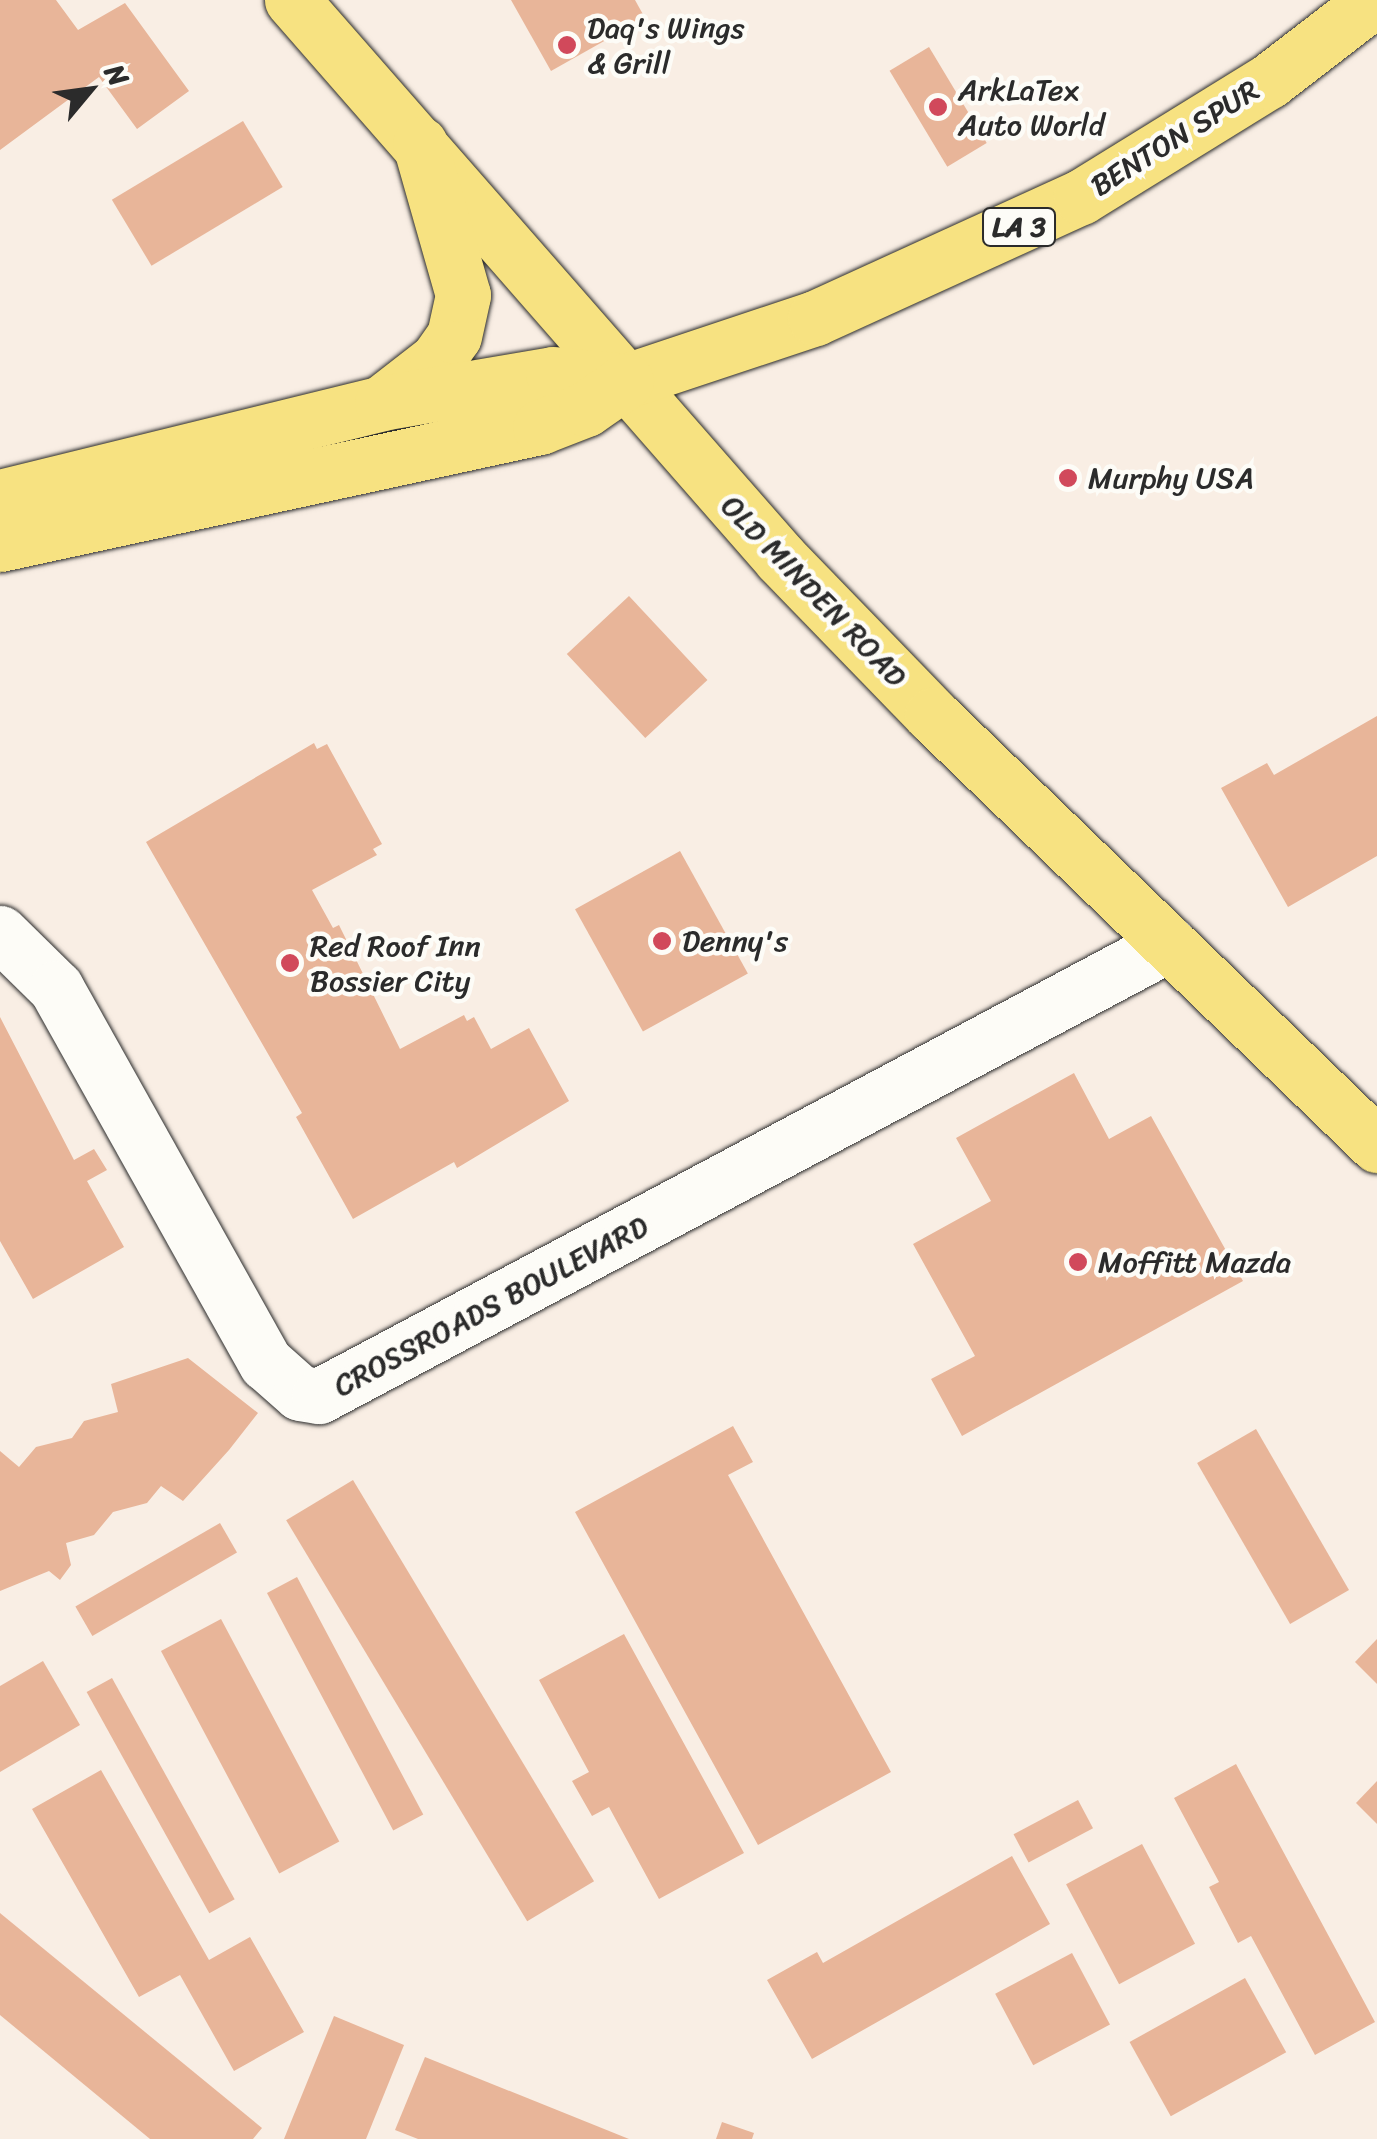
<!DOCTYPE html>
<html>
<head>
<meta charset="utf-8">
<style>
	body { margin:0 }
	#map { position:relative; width:1377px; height:2139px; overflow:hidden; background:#f9eee4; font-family:Sriracha,sans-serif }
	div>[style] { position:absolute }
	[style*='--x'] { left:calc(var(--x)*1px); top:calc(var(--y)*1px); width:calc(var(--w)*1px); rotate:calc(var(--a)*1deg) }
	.building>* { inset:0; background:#e8b599; transform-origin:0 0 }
	.roads { filter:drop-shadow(0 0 2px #2b2b2b) drop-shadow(0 0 2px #2b2b2b) }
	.minor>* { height:55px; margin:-27.5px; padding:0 27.5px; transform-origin:27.5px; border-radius:27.5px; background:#fdfcf7 }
	.major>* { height:55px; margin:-27.5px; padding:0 27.5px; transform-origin:27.5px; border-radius:27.5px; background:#f7e281 }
	.highway>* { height:55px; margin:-27.5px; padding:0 27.5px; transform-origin:27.5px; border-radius:27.5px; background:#f7e281 }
	.dots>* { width:28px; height:28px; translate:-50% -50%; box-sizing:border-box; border:5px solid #fdfcf7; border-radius:50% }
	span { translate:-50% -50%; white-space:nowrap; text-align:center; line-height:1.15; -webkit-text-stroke:9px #fdfcf7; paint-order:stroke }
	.shield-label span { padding:2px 8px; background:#fdfcf7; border:2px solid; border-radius:8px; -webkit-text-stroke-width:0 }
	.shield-label { font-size:28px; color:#2b2b2b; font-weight:700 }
	.poi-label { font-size:30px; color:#2b2b2b }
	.left { translate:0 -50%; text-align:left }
	.street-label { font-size:30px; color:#2b2b2b }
	.north { position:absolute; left:40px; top:40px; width:100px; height:100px; -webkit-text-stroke:8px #fdfcf7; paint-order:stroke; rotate:61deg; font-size:28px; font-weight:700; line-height:40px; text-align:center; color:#2b2b2b }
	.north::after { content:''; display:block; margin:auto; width:35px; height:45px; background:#2b2b2b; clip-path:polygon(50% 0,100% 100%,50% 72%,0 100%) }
</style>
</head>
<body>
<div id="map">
	<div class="building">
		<div style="clip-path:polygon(0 0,56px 0,78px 30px,125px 3px,189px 91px,137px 129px,99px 77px,0 150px)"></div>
		<div style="clip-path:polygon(511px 0,635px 0,645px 18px,551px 71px)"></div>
		<div style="left:929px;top:47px;width:112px;height:46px;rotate:59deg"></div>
		<div style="left:243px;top:121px;width:77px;height:153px;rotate:59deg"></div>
		<div style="left:629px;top:596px;width:115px;height:85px;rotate:47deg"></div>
		<div style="clip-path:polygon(1377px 716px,1377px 856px,1288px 907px,1221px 788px,1267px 763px,1274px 775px)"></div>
		<div style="clip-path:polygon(314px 743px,317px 749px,327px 744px,382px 844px,373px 849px,377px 855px,312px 890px,333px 928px,339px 925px,400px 1049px,464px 1015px,467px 1021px,474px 1017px,491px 1049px,529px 1028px,569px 1101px,457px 1168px,454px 1162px,353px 1219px,296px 1117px,302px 1113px,146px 842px)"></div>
		<div style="left:680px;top:851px;width:140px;height:120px;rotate:61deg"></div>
		<div style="clip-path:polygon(0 1017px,74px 1160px,94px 1149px,107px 1170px,87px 1181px,124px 1247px,33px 1299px,0 1241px)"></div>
		<div style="clip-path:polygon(1074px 1073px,1109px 1139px,1151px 1116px,1243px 1281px,962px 1436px,931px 1379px,975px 1356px,913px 1244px,991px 1201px,956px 1138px)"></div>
		<div style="clip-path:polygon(188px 1358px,258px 1413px,229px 1450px,183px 1501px,161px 1486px,147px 1503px,113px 1512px,94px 1535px,66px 1543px,71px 1565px,60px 1580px,49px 1571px,0 1591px,0 1451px,19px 1467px,36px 1447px,72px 1438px,84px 1421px,118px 1412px,111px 1384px)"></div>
		<div style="clip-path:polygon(733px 1426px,753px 1462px,728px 1475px,891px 1772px,758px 1845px,575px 1512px)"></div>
		<div style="left:1256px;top:1429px;width:186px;height:68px;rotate:60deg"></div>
		<div style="left:353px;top:1480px;width:468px;height:78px;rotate:59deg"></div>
		<div style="left:220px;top:1523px;width:34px;height:167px;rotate:60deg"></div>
		<div style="left:297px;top:1577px;width:269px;height:34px;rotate:62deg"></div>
		<div style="left:221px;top:1619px;width:252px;height:68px;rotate:62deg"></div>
		<div style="clip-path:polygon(624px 1634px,744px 1853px,659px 1899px,609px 1807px,592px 1816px,572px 1781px,589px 1772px,539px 1680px)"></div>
		<div style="clip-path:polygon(1377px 1639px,1377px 1684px,1355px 1662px)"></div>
		<div style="clip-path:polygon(43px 1661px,80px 1725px,0 1772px,0 1686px)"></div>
		<div style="left:112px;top:1678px;width:253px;height:29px;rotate:61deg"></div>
		<div style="clip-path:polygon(1236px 1764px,1375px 2022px,1315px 2055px,1251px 1936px,1238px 1943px,1209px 1887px,1219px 1882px,1174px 1798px)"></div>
		<div style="clip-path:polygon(101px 1770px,209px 1960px,250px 1937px,304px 2032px,234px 2071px,180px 1975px,139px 1997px,32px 1809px)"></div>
		<div style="clip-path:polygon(1377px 1781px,1377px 1824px,1356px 1803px)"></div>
		<div style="left:1078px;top:1800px;width:32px;height:73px;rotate:62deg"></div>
		<div style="left:1142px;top:1844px;width:113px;height:86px;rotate:62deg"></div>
		<div style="clip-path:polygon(1012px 1856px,1050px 1924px,812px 2059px,767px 1980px,817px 1952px,823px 1963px)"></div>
		<div style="clip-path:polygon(0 1913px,262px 2128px,253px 2139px,150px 2139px,0 2015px)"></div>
		<div style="left:1072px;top:1953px;width:81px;height:87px;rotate:62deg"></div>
		<div style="left:1245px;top:1978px;width:85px;height:132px;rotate:61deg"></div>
		<div style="clip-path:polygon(334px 2016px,404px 2045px,366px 2139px,284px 2139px)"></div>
		<div style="clip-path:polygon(425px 2057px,629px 2139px,418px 2139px,395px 2130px)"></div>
		<div style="clip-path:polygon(722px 2122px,754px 2133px,752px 2139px,716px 2139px)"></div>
	</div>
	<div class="roads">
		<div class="minor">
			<div style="--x:0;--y:933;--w:78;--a:44.5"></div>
			<div style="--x:56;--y:988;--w:430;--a:60.8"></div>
			<div style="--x:266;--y:1363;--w:45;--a:41.4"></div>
			<div style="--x:300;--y:1393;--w:19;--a:9"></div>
			<div style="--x:319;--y:1396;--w:963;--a:-28"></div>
		</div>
		<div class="major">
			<div style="--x:292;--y:0;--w:743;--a:48.82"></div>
			<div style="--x:781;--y:559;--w:217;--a:45.9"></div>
			<div style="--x:932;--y:715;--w:619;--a:44.02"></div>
			<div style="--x:626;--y:381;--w:199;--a:-18.4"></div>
			<div style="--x:815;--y:318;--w:292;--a:-24.5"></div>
			<div style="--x:1081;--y:197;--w:221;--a:-31.7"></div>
			<div style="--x:1269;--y:81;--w:133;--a:-37.6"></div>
		</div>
		<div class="highway">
			<div style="--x:383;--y:402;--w:68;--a:-37.9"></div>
			<div style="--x:437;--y:360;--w:29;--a:-55"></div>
			<div style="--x:454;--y:336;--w:42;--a:-77.6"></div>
			<div style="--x:463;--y:295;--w:157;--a:-105.9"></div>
			<div style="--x:0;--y:497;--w:393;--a:-13.8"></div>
			<div style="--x:382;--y:403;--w:173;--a:-9.6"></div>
			<div style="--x:553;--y:374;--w:73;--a:5.5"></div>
			<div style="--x:0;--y:544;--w:553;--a:-12.23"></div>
			<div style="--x:540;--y:427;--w:49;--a:-21.4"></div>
			<div style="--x:586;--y:409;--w:49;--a:-35"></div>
		</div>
	</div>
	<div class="dots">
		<div style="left:567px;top:45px;background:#d1495b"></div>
		<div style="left:938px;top:107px;background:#d1495b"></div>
		<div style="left:1068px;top:478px;background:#d1495b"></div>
		<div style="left:662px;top:941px;background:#d1495b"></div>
		<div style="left:290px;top:963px;background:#d1495b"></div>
		<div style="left:1078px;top:1262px;background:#d1495b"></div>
	</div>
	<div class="shield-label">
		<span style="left:1019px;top:227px">LA 3</span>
	</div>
	<div class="poi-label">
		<span class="left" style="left:587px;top:45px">Daq's Wings<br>&amp; Grill</span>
		<span class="left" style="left:958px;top:107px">ArkLaTex<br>Auto World</span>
		<span class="left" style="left:1088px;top:478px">Murphy USA</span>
		<span class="left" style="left:682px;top:941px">Denny's</span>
		<span class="left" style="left:310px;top:963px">Red Roof Inn<br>Bossier City</span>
		<span class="left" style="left:1098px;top:1262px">Moffitt Mazda</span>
	</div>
	<div class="street-label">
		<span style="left:1175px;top:138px;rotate:-32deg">BENTON SPUR</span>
		<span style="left:814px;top:591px;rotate:46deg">OLD MINDEN ROAD</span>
		<span style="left:491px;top:1306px;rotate:-28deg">CROSSROADS BOULEVARD</span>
	</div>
	<div class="north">N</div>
</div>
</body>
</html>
